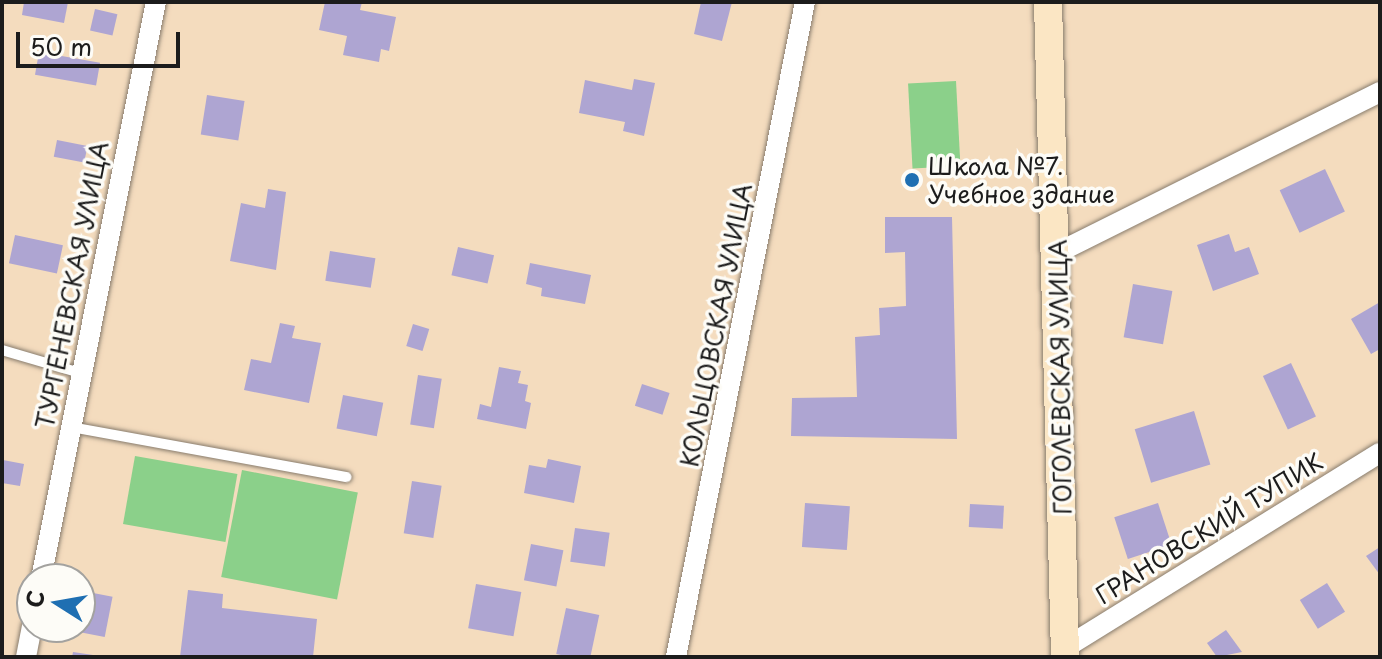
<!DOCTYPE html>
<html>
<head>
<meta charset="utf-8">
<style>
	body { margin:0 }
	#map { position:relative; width:1382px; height:659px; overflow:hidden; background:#f4dcbe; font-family:"Playpen Sans",sans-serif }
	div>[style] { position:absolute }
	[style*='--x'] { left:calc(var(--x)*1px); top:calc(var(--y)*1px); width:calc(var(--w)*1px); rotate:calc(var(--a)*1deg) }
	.green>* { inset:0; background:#8bd08a; transform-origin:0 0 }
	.building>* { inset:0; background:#aea5d2; transform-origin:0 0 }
	.roads { filter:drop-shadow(0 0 2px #887c6d) drop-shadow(0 0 2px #887c6d) }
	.lane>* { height:10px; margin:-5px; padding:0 5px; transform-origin:5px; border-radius:5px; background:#fff }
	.street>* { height:20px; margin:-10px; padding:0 10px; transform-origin:10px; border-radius:10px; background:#fff }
	.secondary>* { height:28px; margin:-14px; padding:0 14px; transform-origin:14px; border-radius:14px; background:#fbe6c4 }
	.dots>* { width:22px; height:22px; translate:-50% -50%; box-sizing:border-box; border:4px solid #fdfcf7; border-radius:50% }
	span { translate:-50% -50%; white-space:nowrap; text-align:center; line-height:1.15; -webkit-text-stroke:7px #fdfcf7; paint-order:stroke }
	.poi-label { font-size:24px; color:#1c1c1c }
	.left { translate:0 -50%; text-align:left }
	.street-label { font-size:24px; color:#1c1c1c }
	.frame { position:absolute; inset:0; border:4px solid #1c1c1c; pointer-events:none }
	.north { position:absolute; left:16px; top:563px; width:80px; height:80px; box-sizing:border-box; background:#fdfcf7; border:2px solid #a3a29f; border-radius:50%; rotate:281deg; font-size:22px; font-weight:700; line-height:32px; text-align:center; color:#1c1c1c }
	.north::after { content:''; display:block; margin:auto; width:28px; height:36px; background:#1f6fb2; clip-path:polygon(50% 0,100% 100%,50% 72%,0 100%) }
	.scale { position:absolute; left:16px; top:32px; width:164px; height:36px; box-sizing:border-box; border:4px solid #1c1c1c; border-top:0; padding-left:10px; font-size:24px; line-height:28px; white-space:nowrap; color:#1c1c1c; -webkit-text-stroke:6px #fdfcf7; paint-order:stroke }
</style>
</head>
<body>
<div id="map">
	<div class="green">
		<div style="left:956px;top:81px;width:85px;height:48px;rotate:87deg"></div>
		<div style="left:135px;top:456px;width:104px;height:69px;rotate:10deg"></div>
		<div style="left:242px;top:470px;width:118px;height:109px;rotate:11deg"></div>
	</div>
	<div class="building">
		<div style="clip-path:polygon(24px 2px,68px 2px,64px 23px,22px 15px)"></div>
		<div style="clip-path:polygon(325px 2px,362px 2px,360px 10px,396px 17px,389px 51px,381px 49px,379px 62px,343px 55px,347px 36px,319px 30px)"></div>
		<div style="clip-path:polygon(701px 2px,732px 2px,722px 41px,694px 34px)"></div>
		<div style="left:95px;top:9px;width:23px;height:22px;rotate:13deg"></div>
		<div style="left:39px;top:52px;width:62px;height:23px;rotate:10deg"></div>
		<div style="clip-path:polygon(634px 79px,655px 83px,644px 136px,623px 131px,625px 122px,579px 113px,585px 80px,632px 90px)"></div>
		<div style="left:207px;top:95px;width:38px;height:40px;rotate:9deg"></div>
		<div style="left:57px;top:140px;width:31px;height:17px;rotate:11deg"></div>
		<div style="left:1325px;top:169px;width:47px;height:50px;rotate:65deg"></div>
		<div style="clip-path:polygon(268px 189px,286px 192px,276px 270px,230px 261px,241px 203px,265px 208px)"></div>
		<div style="clip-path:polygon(885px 217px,952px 217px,957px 439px,791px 436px,792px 398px,857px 397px,855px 337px,880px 335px,879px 308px,906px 306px,905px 252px,885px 253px)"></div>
		<div style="clip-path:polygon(1229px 234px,1235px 252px,1249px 247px,1259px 274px,1213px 291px,1197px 245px)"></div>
		<div style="left:15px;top:235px;width:49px;height:29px;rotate:12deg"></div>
		<div style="left:458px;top:247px;width:37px;height:29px;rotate:13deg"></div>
		<div style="left:330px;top:251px;width:46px;height:30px;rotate:9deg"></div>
		<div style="clip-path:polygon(530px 263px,591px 275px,585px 304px,541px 296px,542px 288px,526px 284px)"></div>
		<div style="left:1133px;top:284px;width:40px;height:54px;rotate:10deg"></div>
		<div style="clip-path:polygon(1380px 302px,1380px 349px,1371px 354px,1351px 319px)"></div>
		<div style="clip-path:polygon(280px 323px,295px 326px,292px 338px,321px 343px,309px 403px,244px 390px,251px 359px,271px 363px)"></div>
		<div style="left:413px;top:324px;width:17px;height:23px;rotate:17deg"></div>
		<div style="left:1291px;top:363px;width:59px;height:31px;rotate:65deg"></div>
		<div style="clip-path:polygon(499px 367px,521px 371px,518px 383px,528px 385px,525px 401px,531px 403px,526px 429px,477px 419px,480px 404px,491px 407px)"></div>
		<div style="left:418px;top:375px;width:24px;height:50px;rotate:9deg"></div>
		<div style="left:642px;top:384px;width:29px;height:23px;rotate:18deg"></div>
		<div style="left:343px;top:395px;width:41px;height:34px;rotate:11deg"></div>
		<div style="left:1194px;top:411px;width:56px;height:62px;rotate:73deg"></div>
		<div style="clip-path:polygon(548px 459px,581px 466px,574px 503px,524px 493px,529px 465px,546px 468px)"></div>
		<div style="clip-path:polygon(3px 460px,24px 464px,20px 486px,2px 483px)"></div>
		<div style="left:412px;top:481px;width:30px;height:53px;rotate:9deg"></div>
		<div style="left:805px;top:503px;width:45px;height:44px;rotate:4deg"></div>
		<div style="left:1158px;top:503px;width:44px;height:46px;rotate:72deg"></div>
		<div style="left:970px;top:504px;width:34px;height:23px;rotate:3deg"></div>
		<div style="left:575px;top:528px;width:35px;height:34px;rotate:8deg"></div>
		<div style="left:531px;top:544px;width:33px;height:37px;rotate:11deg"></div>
		<div style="clip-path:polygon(1380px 547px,1380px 575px,1366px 556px)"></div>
		<div style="left:1327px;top:583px;width:34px;height:32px;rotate:58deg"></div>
		<div style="left:476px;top:584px;width:46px;height:45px;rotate:10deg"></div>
		<div style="clip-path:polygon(188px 590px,223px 594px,222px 608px,317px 619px,313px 657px,180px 657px)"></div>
		<div style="left:88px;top:592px;width:25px;height:41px;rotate:11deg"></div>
		<div style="left:566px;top:608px;width:34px;height:47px;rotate:12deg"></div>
		<div style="clip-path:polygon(1226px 630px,1242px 652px,1217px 657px,1207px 643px)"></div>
		<div style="clip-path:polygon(73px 652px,93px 655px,93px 657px,72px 657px)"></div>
	</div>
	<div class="roads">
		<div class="lane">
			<div style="--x:2;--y:350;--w:81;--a:16.4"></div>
			<div style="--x:71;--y:427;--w:280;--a:10.3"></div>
		</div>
		<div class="street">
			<div style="--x:1057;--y:253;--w:361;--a:-26.5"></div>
			<div style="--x:41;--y:579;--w:588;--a:-78.73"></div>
			<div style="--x:1065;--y:648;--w:370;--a:-31.8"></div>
			<div style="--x:26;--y:657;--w:31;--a:-79"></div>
			<div style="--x:676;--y:657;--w:668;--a:-78.86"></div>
		</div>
		<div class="secondary">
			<div style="--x:1048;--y:2;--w:655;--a:88.51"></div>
		</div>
	</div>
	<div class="dots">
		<div style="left:912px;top:180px;background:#1f6fb2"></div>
	</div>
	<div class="poi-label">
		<span class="left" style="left:928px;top:180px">Школа №7.<br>Учебное здание</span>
	</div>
	<div class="street-label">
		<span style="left:72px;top:285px;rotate:-79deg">ТУРГЕНЕВСКАЯ УЛИЦА</span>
		<span style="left:716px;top:325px;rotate:-79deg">КОЛЬЦОВСКАЯ УЛИЦА</span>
		<span style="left:1060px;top:377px;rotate:-91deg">ГОГОЛЕВСКАЯ УЛИЦА</span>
		<span style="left:1209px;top:528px;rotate:-32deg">ГРАНОВСКИЙ ТУПИК</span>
	</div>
	<div class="frame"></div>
	<div class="north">С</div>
	<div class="scale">50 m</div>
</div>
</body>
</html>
